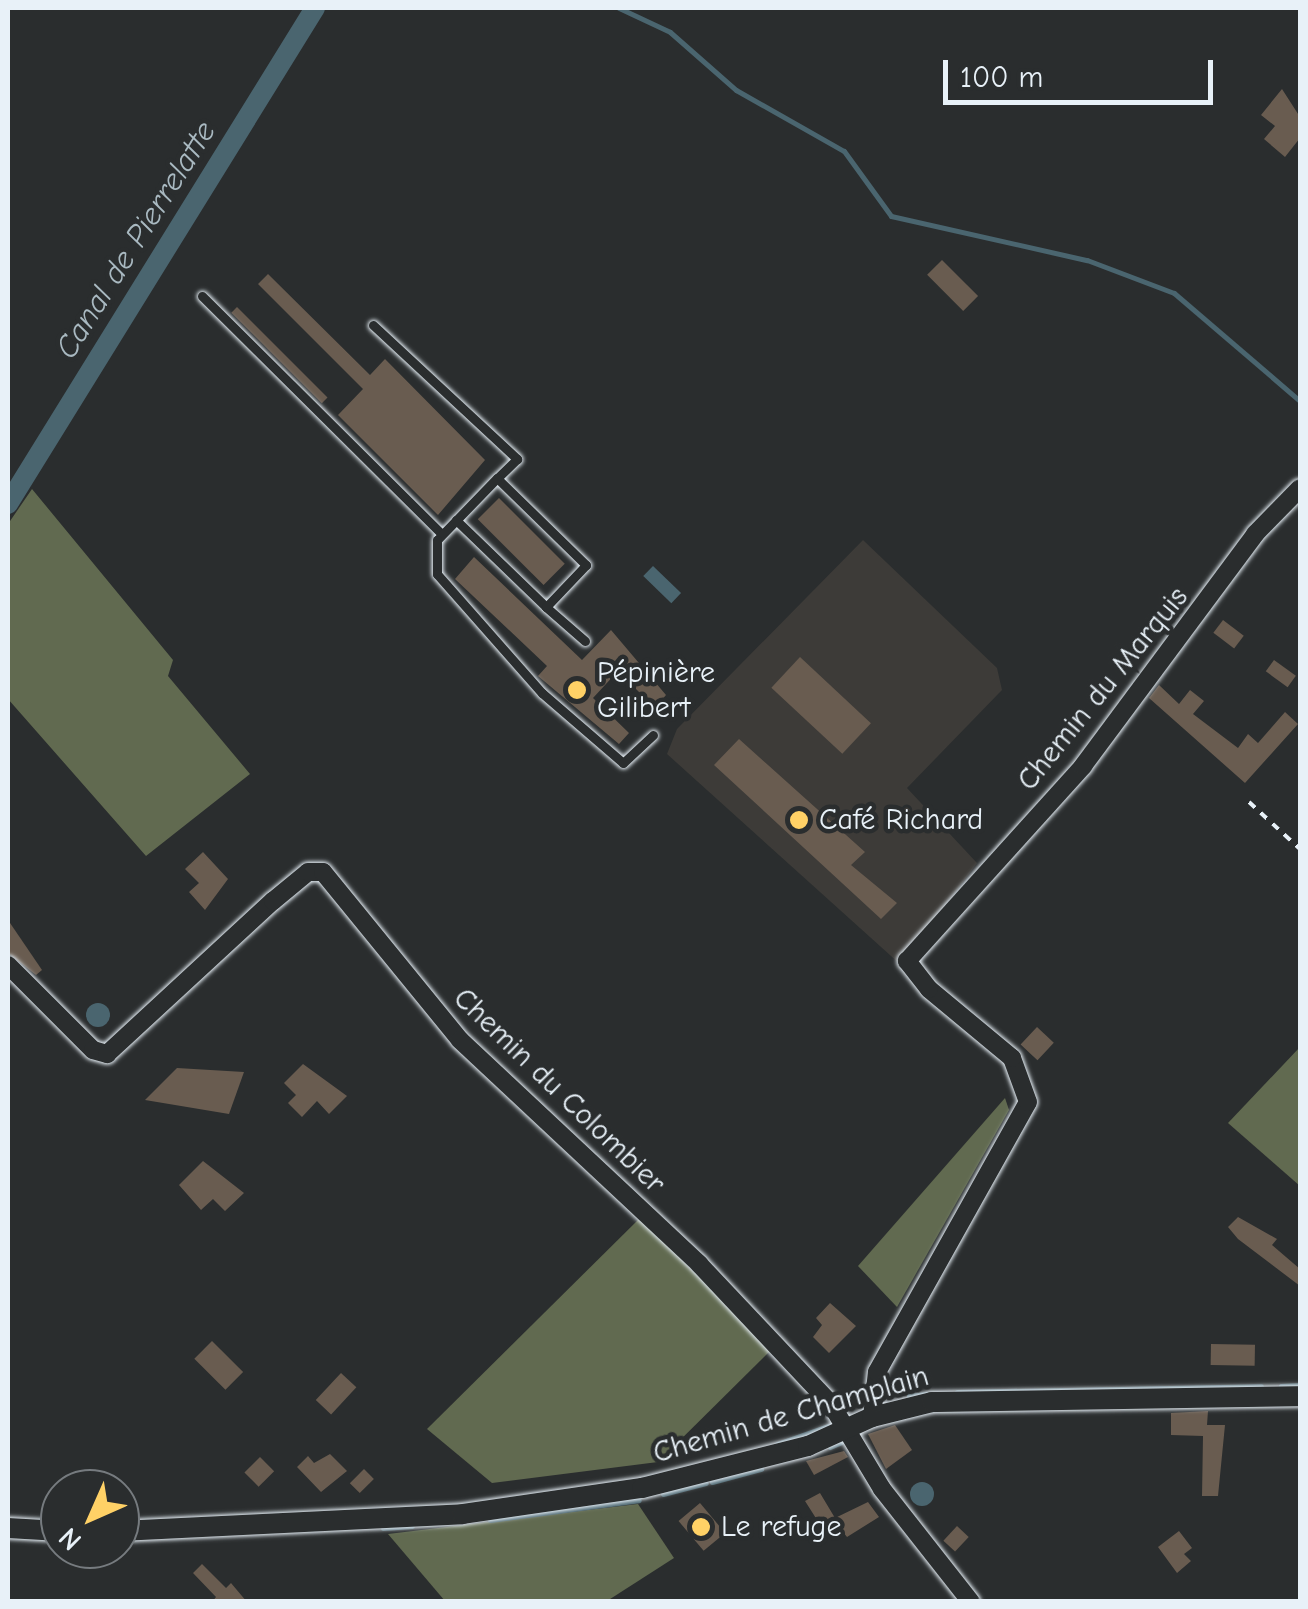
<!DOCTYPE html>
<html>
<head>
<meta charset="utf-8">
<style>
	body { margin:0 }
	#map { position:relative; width:1308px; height:1609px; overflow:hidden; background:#2a2d2e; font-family:"Comic Neue",sans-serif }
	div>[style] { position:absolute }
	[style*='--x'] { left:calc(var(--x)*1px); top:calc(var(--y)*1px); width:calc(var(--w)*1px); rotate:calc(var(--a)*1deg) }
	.built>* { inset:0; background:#3d3b38 }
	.green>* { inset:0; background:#616a50 }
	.water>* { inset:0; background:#4a656f; transform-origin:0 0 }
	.round { border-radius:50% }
	.stream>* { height:5px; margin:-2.5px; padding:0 2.5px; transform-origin:2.5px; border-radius:2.5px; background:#4a656f }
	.canal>* { height:20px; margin:-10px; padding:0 10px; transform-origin:10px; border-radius:10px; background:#4a656f }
	.building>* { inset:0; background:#695c50; transform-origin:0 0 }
	.path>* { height:4px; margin-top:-2px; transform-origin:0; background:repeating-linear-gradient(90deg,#e8f1f8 0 8px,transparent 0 16px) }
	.roads { filter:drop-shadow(0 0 2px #e8f1f8) drop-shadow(0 0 2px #e8f1f8) }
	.service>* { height:9px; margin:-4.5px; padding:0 4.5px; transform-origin:4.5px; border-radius:4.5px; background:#2a2d2e }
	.minor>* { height:18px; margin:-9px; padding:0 9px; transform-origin:9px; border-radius:9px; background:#2a2d2e }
	.tertiary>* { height:20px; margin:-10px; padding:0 10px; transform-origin:10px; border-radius:10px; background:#2a2d2e }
	.dots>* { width:28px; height:28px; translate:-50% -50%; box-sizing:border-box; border:5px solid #2a2d2e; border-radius:50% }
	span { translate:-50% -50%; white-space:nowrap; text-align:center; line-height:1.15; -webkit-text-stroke:9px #2a2d2e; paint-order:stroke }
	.poi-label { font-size:30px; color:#e8f1f8 }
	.left { translate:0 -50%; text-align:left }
	.street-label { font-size:30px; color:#e8f1f8 }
	.water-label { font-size:32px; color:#a9b9c1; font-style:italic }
	.frame { position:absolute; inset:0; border:10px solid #e8f1f8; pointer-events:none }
	.north { position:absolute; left:40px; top:1469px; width:100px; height:100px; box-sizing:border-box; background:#2a2d2e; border:2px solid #767b7f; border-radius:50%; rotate:225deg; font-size:28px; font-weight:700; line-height:40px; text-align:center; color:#e8f1f8 }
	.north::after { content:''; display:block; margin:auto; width:35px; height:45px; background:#ffd166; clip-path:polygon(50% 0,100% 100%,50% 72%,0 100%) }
	.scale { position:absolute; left:943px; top:60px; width:270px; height:45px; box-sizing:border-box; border:5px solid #e8f1f8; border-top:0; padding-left:12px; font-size:30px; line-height:35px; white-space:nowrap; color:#e8f1f8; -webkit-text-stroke:8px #2a2d2e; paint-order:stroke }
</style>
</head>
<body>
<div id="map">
	<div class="built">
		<div style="clip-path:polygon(863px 540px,997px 668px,1002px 690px,907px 788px,977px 863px,901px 965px,667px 754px,677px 729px)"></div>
	</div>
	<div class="green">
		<div style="clip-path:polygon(32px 489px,173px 660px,168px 676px,250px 774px,146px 856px,8px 699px,8px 524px)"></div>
		<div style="clip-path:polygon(1300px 1047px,1300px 1186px,1228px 1123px)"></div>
		<div style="clip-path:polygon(1005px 1098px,1009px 1110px,897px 1307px,858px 1266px)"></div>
		<div style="clip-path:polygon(640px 1218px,771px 1350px,658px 1462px,492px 1483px,427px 1429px)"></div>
		<div style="clip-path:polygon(638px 1504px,674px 1558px,607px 1601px,445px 1601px,388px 1534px)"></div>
	</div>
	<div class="water">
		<div style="left:653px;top:566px;width:39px;height:14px;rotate:44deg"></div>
		<div class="round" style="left:86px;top:1003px;width:24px;height:24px"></div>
		<div class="round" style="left:910px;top:1482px;width:24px;height:24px"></div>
	</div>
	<div class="stream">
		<div style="--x:619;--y:8;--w:56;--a:25.2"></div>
		<div style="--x:670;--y:32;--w:88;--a:41.3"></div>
		<div style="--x:736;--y:90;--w:124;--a:29.5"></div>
		<div style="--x:844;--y:151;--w:80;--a:54.1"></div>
		<div style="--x:891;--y:216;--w:201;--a:12.7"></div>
		<div style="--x:1087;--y:260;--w:93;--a:20.8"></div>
		<div style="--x:1174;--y:293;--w:166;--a:40.6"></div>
		<div style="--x:1281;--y:1386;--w:19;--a:-3"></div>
		<div style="--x:957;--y:1392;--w:304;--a:-1.1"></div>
		<div style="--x:909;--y:1396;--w:17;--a:-7"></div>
		<div style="--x:777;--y:1444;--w:54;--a:-19.4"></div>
		<div style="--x:830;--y:1447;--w:12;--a:-24"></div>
		<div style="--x:712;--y:1482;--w:51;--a:-14.9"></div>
		<div style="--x:663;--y:1494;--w:44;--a:-14.3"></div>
		<div style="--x:490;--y:1520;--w:150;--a:-7.6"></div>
		<div style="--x:383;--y:1528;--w:29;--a:-4"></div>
	</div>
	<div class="canal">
		<div style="--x:8;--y:504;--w:583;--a:-58.24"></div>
	</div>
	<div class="building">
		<div style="clip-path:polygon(1282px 89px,1300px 117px,1300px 138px,1285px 157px,1264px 139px,1275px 126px,1261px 115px)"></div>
		<div style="left:942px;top:260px;width:51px;height:21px;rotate:45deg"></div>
		<div style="clip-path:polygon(268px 274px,370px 375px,385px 359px,485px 460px,438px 515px,338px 415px,363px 389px,258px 284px)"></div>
		<div style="left:237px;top:307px;width:128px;height:8px;rotate:45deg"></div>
		<div style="left:499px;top:498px;width:93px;height:30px;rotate:45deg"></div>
		<div style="clip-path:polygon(474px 557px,582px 660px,611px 630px,666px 695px,655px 708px,618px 671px,593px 698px,629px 733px,619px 744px,538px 676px,547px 666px,455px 579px)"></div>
		<div style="left:1223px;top:620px;width:26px;height:16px;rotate:37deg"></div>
		<div style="left:800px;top:657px;width:97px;height:42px;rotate:43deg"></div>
		<div style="left:1274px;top:660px;width:27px;height:14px;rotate:36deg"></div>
		<div style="clip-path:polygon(1159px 685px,1179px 704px,1190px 690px,1204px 701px,1193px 714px,1238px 748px,1248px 734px,1258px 743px,1285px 712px,1298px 724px,1245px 783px,1149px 698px)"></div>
		<div style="clip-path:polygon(739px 739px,865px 852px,851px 865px,897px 903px,881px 919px,714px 765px)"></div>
		<div style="clip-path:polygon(203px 852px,228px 879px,205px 910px,189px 892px,199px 883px,185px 869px)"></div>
		<div style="clip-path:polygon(8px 920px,42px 970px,36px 975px,8px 953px)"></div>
		<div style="left:1037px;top:1027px;width:23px;height:24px;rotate:43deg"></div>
		<div style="clip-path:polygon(303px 1064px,347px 1096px,329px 1114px,317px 1101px,302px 1117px,288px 1103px,296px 1095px,284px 1083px)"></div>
		<div style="clip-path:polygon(177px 1068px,244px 1072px,229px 1114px,145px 1100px)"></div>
		<div style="clip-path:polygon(203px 1161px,244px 1193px,225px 1211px,213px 1199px,201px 1210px,179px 1185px)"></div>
		<div style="clip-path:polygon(1238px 1217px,1277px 1239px,1272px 1245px,1300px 1269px,1300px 1286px,1238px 1239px,1228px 1227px)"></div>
		<div style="clip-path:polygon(830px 1303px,856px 1326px,829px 1353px,813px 1337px,822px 1325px,816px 1318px)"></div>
		<div style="left:212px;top:1341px;width:44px;height:25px;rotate:45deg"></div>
		<div style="left:1211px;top:1344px;width:44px;height:21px;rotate:1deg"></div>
		<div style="left:341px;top:1373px;width:21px;height:37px;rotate:43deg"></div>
		<div style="clip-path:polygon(1208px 1411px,1207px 1425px,1225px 1425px,1218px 1496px,1202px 1496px,1203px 1436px,1171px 1435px,1171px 1413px)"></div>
		<div style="clip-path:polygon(895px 1425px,912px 1450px,886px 1469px,868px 1434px)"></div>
		<div style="clip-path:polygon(844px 1451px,848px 1457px,814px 1475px,806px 1461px)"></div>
		<div style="clip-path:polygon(330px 1454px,347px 1471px,321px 1492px,297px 1467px,308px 1456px,314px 1463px)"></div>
		<div style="left:260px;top:1457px;width:20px;height:22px;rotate:45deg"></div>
		<div style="left:364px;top:1469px;width:14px;height:20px;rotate:45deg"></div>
		<div style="clip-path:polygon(820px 1493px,835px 1518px,868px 1502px,879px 1517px,847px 1537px,839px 1527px,826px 1534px,805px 1501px)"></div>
		<div style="left:700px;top:1503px;width:39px;height:28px;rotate:50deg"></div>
		<div style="left:957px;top:1526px;width:16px;height:20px;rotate:43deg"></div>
		<div style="clip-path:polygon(1179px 1531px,1192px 1548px,1184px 1554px,1191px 1561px,1177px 1573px,1158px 1547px)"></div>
		<div style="clip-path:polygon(202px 1564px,226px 1588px,231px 1583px,247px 1602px,212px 1602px,216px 1597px,193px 1573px)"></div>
	</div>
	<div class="path">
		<div style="--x:1249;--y:802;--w:69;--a:42.7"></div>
	</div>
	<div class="roads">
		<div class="service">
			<div style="--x:202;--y:296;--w:338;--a:44.8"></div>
			<div style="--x:373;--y:325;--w:197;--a:42.9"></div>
			<div style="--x:517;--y:459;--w:28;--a:136"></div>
			<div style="--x:456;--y:520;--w:125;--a:44"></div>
			<div style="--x:585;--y:641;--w:52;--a:-138.9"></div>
			<div style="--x:546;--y:607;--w:58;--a:-46.4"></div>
			<div style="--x:586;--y:565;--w:124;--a:-135.7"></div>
			<div style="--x:497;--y:478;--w:86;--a:134.1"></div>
			<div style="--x:437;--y:540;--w:34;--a:90"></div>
			<div style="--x:437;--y:574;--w:159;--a:48.6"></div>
			<div style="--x:542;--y:693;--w:107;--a:40.8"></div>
			<div style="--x:623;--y:763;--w:41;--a:-43"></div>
		</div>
		<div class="minor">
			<div style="--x:8;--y:965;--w:120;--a:45"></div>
			<div style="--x:93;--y:1050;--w:15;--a:16"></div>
			<div style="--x:107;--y:1054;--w:226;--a:-42.7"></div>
			<div style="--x:273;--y:901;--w:45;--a:-39.6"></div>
			<div style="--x:308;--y:872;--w:15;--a:0"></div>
			<div style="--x:323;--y:872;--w:217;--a:50.8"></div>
			<div style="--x:460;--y:1040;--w:328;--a:43.1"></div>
			<div style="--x:699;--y:1264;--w:192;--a:46.7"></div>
			<div style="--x:831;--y:1404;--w:99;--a:59"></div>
			<div style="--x:882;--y:1489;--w:144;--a:51.8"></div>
			<div style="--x:872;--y:1417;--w:45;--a:-83.7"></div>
			<div style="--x:877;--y:1372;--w:309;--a:-60.8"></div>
			<div style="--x:1028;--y:1102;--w:47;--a:-110"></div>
			<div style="--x:1012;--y:1058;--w:108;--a:-140.3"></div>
			<div style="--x:929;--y:989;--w:36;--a:-128"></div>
			<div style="--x:907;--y:961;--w:263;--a:-47.9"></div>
			<div style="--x:1083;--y:766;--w:289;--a:-53.4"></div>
			<div style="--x:1255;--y:534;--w:64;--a:-45.6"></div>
		</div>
		<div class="tertiary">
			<div style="--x:8;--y:1528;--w:52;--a:3.3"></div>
			<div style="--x:120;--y:1531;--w:343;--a:-2.8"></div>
			<div style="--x:463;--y:1514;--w:181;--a:-8.3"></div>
			<div style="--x:642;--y:1488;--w:171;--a:-14.2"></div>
			<div style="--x:808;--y:1446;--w:70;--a:-24.4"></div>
			<div style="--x:872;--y:1417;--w:62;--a:-14"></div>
			<div style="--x:932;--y:1402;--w:368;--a:-0.9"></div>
		</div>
	</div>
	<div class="dots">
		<div style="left:577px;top:690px;background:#ffd166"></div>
		<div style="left:799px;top:820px;background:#ffd166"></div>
		<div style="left:701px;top:1527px;background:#ffd166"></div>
	</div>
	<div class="poi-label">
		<span class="left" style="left:597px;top:690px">Pépinière<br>Gilibert</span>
		<span class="left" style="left:819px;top:820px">Café Richard</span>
		<span class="left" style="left:721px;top:1527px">Le refuge</span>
	</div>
	<div class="street-label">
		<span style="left:1103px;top:689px;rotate:-51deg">Chemin du Marquis</span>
		<span style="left:559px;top:1091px;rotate:44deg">Chemin du Colombier</span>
		<span style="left:791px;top:1415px;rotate:-16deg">Chemin de Champlain</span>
	</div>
	<div class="water-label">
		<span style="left:136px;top:240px;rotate:-58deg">Canal de Pierrelatte</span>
	</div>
	<div class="frame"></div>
	<div class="north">N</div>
	<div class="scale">100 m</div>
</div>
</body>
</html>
